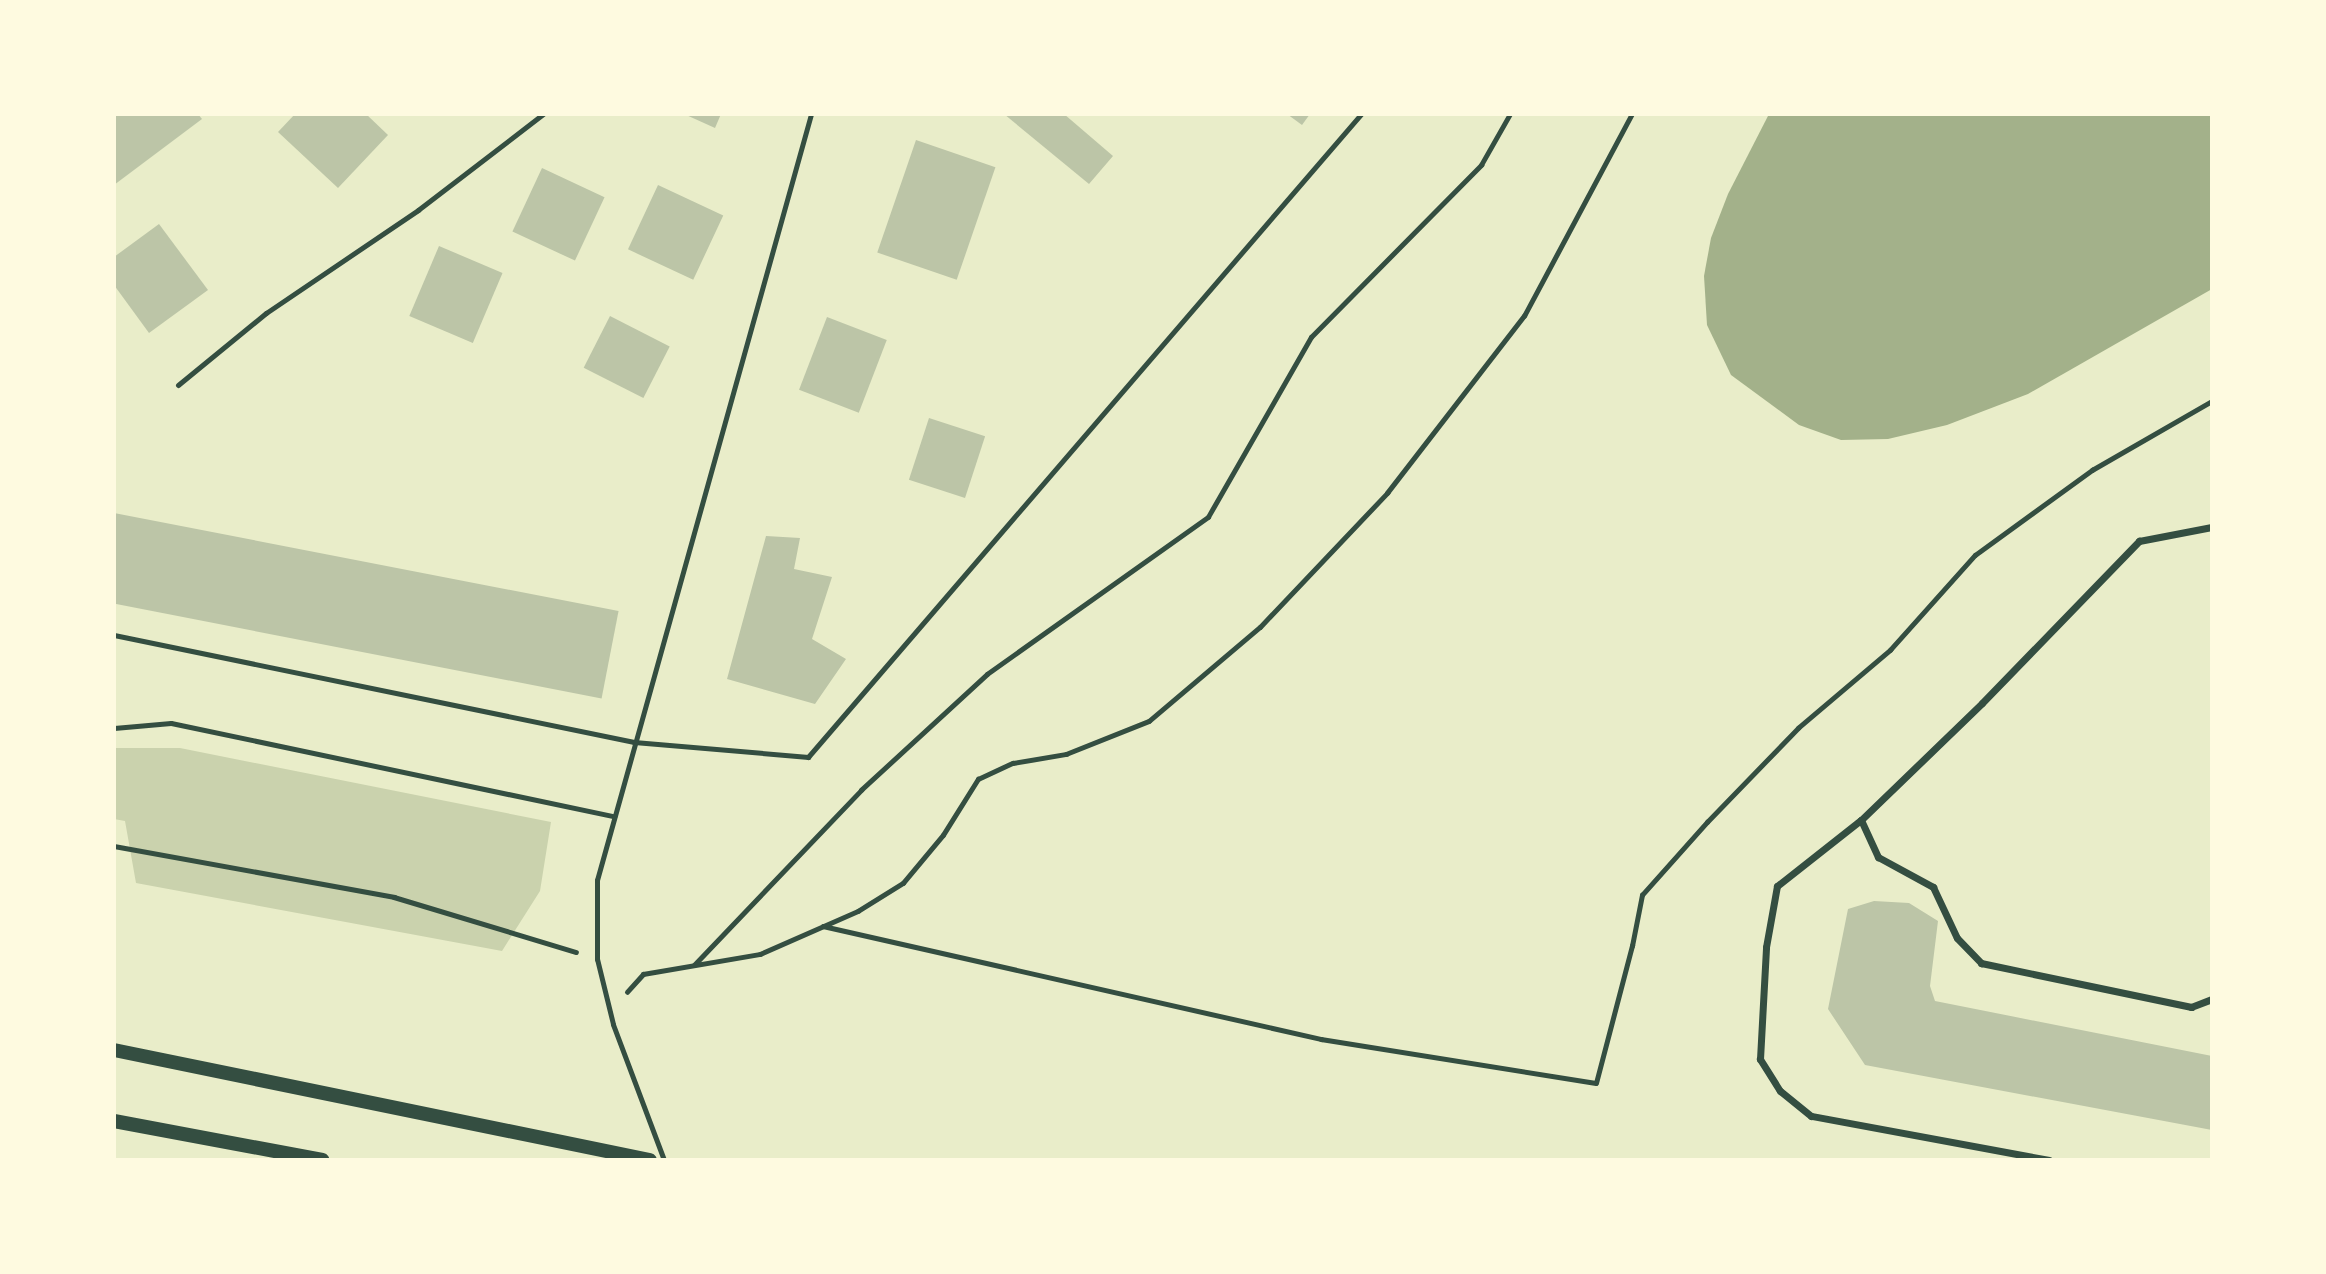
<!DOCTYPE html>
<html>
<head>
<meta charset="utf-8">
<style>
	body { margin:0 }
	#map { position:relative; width:2326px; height:1274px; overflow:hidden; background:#e9edc9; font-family:Rubik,sans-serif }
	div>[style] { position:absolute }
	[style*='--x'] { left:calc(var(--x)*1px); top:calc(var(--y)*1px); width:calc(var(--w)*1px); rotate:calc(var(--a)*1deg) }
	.green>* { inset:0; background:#cad2ad }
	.water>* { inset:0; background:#a3b18a }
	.building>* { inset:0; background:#bcc5a7; transform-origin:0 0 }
	.path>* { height:4.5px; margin:-2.25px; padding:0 2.25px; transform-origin:2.25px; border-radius:2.25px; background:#344e41 }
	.service>* { height:5px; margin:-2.5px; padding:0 2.5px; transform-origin:2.5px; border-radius:2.5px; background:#344e41 }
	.minor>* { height:7px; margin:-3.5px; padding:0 3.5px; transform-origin:3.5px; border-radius:3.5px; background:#344e41 }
	.secondary>* { height:14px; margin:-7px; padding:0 7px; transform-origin:7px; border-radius:7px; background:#344e41 }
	span { translate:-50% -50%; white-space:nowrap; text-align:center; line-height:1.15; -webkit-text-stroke:7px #fefae0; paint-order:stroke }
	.frame { position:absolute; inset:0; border:116px solid #fefae0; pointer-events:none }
</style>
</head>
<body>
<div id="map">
	<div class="green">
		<div style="clip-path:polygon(114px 748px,180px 748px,551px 822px,540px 891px,502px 951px,136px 883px,125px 821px,114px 819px)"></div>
	</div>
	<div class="water">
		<div style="clip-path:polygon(1769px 114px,2212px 114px,2212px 289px,2028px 394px,1947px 425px,1888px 439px,1841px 440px,1799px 425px,1731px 375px,1707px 325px,1704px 276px,1711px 238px,1728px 194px)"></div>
	</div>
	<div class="building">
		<div style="clip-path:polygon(114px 114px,198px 114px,202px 119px,114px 185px)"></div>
		<div style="clip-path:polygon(295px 114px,366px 114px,388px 135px,338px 188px,278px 132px)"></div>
		<div style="clip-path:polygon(684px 114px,721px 114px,715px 128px)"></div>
		<div style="clip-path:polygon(1004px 114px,1064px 114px,1113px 156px,1089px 184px)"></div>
		<div style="clip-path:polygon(1287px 114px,1310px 114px,1302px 125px)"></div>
		<div style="left:916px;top:140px;width:84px;height:119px;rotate:19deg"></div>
		<div style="left:542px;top:168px;width:69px;height:70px;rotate:25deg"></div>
		<div style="left:658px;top:185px;width:72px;height:71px;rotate:25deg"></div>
		<div style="clip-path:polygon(159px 224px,208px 290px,149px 333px,114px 285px,114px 257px)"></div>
		<div style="left:439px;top:246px;width:69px;height:76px;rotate:23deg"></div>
		<div style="left:610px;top:316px;width:67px;height:58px;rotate:27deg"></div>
		<div style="left:827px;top:317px;width:64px;height:78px;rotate:21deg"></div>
		<div style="left:929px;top:418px;width:59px;height:65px;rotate:18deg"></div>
		<div style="left:114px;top:513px;width:514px;height:89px;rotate:11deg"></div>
		<div style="clip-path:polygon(766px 536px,800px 538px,794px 569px,832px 577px,812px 639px,846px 659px,815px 704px,727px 679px)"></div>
		<div style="clip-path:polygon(1874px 901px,1909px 903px,1938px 921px,1930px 986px,1935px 1001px,2212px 1056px,2212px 1130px,1865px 1065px,1828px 1009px,1848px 909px)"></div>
	</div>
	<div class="path">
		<div style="--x:114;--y:846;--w:285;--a:10.3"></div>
		<div style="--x:394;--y:897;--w:190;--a:16.8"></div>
		<div style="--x:823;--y:926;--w:511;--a:12.78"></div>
		<div style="--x:1321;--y:1039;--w:278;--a:9.1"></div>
		<div style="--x:1596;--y:1083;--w:142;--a:-75.3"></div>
		<div style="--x:1632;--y:946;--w:52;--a:-78.9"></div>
		<div style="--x:1642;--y:895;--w:98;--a:-48.3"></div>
		<div style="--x:1707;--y:822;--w:131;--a:-45.9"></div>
		<div style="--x:1798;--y:728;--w:121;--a:-40.3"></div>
		<div style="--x:1890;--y:650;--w:127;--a:-48.2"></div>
		<div style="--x:1975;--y:555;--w:145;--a:-36"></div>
		<div style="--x:2092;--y:470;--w:138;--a:-29.9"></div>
		<div style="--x:694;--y:965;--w:242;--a:-46.3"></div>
		<div style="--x:861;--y:790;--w:171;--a:-42.6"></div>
		<div style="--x:987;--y:674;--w:271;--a:-35.4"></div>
		<div style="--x:1208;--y:517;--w:207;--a:-60.2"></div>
		<div style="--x:1311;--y:337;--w:242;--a:-45.3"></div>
		<div style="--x:1481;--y:165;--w:59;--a:-60.4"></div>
		<div style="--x:627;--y:992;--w:24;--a:-48"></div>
		<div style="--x:643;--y:974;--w:119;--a:-9.7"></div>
		<div style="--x:760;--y:954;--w:107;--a:-23.7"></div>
		<div style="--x:858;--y:911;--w:53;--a:-31.9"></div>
		<div style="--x:903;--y:883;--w:62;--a:-50.2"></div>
		<div style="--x:943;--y:835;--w:66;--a:-58"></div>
		<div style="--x:978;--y:779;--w:38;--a:-25"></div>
		<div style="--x:1013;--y:763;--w:54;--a:-9.6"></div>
		<div style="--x:1066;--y:754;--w:89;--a:-21.7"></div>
		<div style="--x:1149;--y:721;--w:145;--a:-40.3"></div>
		<div style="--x:1260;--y:627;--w:185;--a:-46.5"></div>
		<div style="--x:1387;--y:493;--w:224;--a:-52.3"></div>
		<div style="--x:1524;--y:316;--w:229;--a:-61.9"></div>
	</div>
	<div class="service">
		<div style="--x:178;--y:385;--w:114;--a:-39.3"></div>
		<div style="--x:266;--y:313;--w:184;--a:-34.1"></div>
		<div style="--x:418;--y:210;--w:158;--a:-37.5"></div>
		<div style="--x:114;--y:635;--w:531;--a:11.63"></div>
		<div style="--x:634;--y:742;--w:175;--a:4.9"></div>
		<div style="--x:808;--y:757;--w:848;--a:-49.3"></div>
		<div style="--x:114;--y:728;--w:57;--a:-5"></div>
		<div style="--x:171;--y:723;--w:453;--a:11.9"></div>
		<div style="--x:664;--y:1160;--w:145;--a:-110.6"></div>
		<div style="--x:613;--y:1024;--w:67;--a:-103.8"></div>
		<div style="--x:597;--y:959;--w:79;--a:-90"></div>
		<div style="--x:597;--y:880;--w:795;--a:-74.39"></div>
	</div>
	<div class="minor">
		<div style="--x:1861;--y:820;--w:41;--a:65.3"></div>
		<div style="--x:1878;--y:857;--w:63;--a:28.6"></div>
		<div style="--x:1933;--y:887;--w:56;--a:64.8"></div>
		<div style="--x:1957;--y:938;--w:35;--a:46"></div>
		<div style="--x:1981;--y:963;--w:215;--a:11.8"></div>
		<div style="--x:2191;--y:1007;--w:22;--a:-21"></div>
		<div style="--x:2049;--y:1160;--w:242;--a:-169.5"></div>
		<div style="--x:1811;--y:1116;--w:40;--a:-141"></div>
		<div style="--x:1780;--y:1091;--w:38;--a:-122"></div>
		<div style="--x:1760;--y:1059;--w:112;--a:-86.9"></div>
		<div style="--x:1766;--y:947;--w:62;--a:-79.8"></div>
		<div style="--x:1777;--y:886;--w:107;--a:-38.2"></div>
		<div style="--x:1861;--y:820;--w:168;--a:-44"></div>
		<div style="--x:1982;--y:703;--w:226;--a:-45.9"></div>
		<div style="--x:2139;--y:541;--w:74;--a:-10.9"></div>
	</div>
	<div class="secondary">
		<div style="--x:114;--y:1050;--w:547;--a:11.6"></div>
		<div style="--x:114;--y:1121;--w:212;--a:10.6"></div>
	</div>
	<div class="frame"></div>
</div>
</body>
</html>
